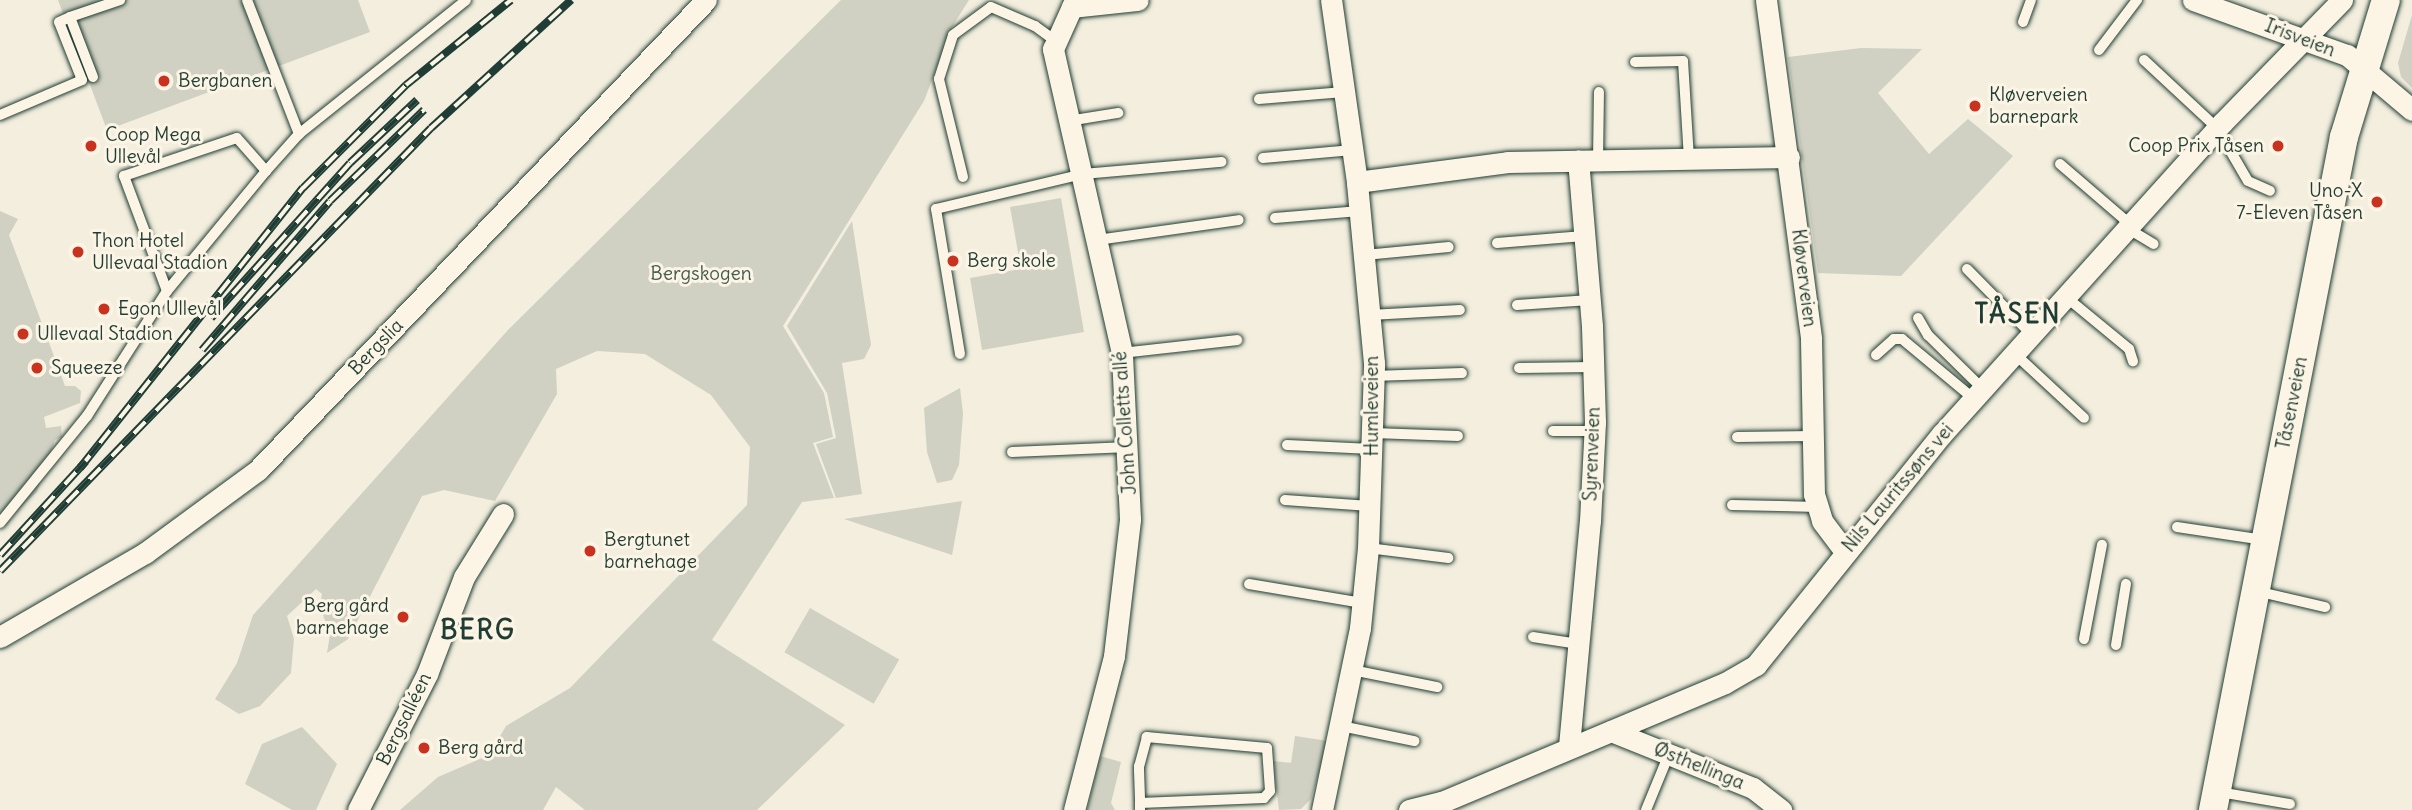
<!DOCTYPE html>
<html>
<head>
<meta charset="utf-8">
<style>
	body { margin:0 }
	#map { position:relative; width:2412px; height:810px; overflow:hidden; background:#f3eede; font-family:Delius,sans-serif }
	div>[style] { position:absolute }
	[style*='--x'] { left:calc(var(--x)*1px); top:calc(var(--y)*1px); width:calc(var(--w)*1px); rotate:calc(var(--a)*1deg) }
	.green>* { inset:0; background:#d0d1c2; transform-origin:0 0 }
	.roads { filter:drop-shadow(0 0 2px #1f3d34) drop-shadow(0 0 2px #1f3d34) }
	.service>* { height:10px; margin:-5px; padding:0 5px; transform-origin:5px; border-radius:5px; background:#fcf5e5 }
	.minor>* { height:21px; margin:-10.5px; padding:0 10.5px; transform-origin:10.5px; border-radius:10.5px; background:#fcf5e5 }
	.tertiary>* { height:28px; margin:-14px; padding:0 14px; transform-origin:14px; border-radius:14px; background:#fcf5e5 }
	.rail>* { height:8px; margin-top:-4px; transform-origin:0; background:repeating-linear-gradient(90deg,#fcf5e5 0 16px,#1f3d34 0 32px); box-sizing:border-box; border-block:2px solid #1f3d34 }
	.dots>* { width:19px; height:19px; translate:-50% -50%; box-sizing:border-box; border:4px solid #fcf5e5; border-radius:50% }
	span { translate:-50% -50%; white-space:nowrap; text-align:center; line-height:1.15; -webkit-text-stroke:6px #fcf5e5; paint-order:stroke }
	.street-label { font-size:19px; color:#1f3d34 }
	.poi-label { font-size:19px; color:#1f3d34 }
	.left { translate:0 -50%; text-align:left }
	.right { translate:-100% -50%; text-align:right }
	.park-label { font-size:19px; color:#425b50 }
	.district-label { font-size:26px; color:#1f3d34; font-weight:700; letter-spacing:2px }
</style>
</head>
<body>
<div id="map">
	<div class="green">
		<div style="clip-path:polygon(58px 0,358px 0,370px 32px,107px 130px)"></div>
		<div style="clip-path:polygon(841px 0,969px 0,952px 27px,924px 101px,783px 326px,824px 393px,833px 437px,813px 443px,834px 498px,802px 502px,712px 640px,845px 725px,757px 810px,585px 810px,556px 787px,543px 810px,400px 810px,438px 777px,489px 755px,506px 726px,570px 688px,747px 505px,750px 447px,711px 395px,645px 354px,597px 351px,556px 369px,557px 394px,495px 501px,444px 490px,422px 496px,348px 639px,327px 653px,330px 634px,320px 607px,322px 594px,316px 589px,287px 616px,294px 639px,291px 673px,260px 706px,239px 714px,215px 699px,237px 663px,253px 615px,508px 330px)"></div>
		<div style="clip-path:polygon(2412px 15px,2412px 88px,2401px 77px,2398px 63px)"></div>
		<div style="clip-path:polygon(1861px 48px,1922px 49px,1878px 93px,1929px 154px,1968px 119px,2013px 156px,1901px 276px,1818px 273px,1788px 57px)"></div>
		<div style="clip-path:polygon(1061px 198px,1084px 332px,982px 350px,970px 278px,1021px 269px,1010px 207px)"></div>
		<div style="clip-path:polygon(0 211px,18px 219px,9px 235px,27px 283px,65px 386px,75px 386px,81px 391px,80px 403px,44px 417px,46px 428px,61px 426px,62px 437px,55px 440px,37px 492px,0 526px)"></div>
		<div style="clip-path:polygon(852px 221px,871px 345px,864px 359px,842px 363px,862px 494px,836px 498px,816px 444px,836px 438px,827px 393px,787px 326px)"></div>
		<div style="clip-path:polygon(960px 388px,963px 414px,959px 465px,952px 480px,937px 483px,927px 452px,924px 408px)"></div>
		<div style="clip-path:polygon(962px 501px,952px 555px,844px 519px)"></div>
		<div style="left:810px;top:608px;width:103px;height:51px;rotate:30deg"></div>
		<div style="clip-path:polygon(302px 727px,337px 764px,316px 810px,292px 810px,245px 784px,262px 744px)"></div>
		<div style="clip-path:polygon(1295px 736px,1328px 741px,1311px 799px,1301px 809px,1279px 810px,1273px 761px,1291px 763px)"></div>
		<div style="clip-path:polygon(1100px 756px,1121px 762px,1111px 803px,1115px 810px,1087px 810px)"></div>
	</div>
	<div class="roads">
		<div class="service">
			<div style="--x:247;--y:0;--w:144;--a:68.8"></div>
			<div style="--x:2023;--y:22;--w:23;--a:-70"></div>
			<div style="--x:2099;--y:50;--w:63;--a:-52.8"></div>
			<div style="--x:2144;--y:60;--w:100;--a:43"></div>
			<div style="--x:2217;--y:128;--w:61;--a:59.7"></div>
			<div style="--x:2248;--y:181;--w:24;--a:24"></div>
			<div style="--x:1635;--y:62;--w:48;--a:-1.2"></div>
			<div style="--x:1683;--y:61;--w:98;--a:86.5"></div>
			<div style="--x:93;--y:77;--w:64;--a:-111"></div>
			<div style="--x:70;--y:17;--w:53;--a:-18.8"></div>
			<div style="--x:1259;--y:99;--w:85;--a:-4.7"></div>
			<div style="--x:0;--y:115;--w:89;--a:-23.1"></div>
			<div style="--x:82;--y:80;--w:62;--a:-111.6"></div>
			<div style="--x:59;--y:22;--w:12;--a:-24"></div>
			<div style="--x:1068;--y:121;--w:51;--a:-9.1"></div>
			<div style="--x:1263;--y:158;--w:90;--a:-5.1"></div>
			<div style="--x:1598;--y:161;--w:69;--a:-89.2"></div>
			<div style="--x:2060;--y:164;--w:84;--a:40.7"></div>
			<div style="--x:2124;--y:219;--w:9;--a:72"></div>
			<div style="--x:2127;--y:228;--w:31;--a:31"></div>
			<div style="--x:963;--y:177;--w:101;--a:-103.8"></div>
			<div style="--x:939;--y:79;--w:46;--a:-72.3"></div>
			<div style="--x:953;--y:35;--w:47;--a:-36.4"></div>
			<div style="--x:991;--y:7;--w:48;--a:23.4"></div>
			<div style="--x:1035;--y:26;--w:24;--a:36"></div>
			<div style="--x:1275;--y:218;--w:85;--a:-4.7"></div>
			<div style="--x:1097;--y:240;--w:143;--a:-8"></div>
			<div style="--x:1497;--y:243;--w:87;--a:-4.6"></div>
			<div style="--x:1365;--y:255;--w:84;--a:-5.4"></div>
			<div style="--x:1967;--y:269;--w:93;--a:45.4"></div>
			<div style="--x:167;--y:291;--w:123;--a:-110.5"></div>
			<div style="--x:124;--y:176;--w:119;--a:-18.6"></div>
			<div style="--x:237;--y:138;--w:44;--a:48.7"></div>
			<div style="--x:2066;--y:297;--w:82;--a:39.5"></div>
			<div style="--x:2129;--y:349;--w:13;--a:72"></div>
			<div style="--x:1517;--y:305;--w:73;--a:-3.9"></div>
			<div style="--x:1370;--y:315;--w:90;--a:-3.2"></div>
			<div style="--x:1918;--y:318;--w:20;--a:60"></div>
			<div style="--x:1928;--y:335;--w:77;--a:44.5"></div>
			<div style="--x:1122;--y:353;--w:116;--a:-6.4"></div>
			<div style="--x:960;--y:354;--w:147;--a:-99.4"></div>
			<div style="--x:936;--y:209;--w:151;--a:-13.4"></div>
			<div style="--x:1083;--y:174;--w:139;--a:-5"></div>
			<div style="--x:2015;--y:354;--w:94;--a:42.8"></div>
			<div style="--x:1876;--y:355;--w:24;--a:-42"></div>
			<div style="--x:1894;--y:339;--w:8;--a:0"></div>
			<div style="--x:1902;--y:339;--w:94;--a:39.8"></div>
			<div style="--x:1519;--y:368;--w:74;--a:-0.8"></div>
			<div style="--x:1373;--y:376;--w:89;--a:-1.9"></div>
			<div style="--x:1553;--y:431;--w:41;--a:0"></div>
			<div style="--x:1373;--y:433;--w:85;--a:2"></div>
			<div style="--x:1737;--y:437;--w:76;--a:-0.8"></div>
			<div style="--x:1287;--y:445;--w:85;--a:2.7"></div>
			<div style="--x:1012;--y:452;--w:117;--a:-2.4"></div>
			<div style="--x:1285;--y:500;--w:85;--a:4"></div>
			<div style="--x:1732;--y:505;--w:86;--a:1.3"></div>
			<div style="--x:0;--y:523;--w:138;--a:-50.9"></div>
			<div style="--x:87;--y:416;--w:148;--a:-57.4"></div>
			<div style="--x:167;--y:291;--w:156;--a:-50.5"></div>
			<div style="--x:266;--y:171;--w:50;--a:-48.3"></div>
			<div style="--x:299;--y:134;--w:214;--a:-38.7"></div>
			<div style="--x:2177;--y:527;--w:88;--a:8.5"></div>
			<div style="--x:1368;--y:548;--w:81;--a:7.1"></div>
			<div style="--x:1249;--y:584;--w:115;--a:9.5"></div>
			<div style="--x:2256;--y:591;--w:71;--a:13.1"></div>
			<div style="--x:1533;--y:637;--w:46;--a:8.8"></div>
			<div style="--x:2084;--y:639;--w:96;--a:-79.2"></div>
			<div style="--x:2116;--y:645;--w:62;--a:-80.7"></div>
			<div style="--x:1352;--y:670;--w:87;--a:11.3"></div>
			<div style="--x:1341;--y:726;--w:75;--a:11.6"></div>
			<div style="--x:2219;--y:792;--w:72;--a:9.6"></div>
			<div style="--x:1140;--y:803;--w:124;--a:-2.3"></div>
			<div style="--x:1264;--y:798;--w:9;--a:-49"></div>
			<div style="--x:1270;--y:791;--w:43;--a:-94"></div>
			<div style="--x:1267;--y:748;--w:121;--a:-174.8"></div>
			<div style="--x:1147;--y:737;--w:30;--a:105"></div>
			<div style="--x:1139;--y:766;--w:4;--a:90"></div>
			<div style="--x:1139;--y:770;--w:33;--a:88"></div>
			<div style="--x:1140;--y:803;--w:7;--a:90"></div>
			<div style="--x:1646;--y:810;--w:61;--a:-67.7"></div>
		</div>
		<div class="minor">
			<div style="--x:1766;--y:0;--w:342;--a:82.4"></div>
			<div style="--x:1811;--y:339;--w:155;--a:88.9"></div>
			<div style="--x:1814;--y:494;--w:28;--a:73"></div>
			<div style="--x:1822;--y:521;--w:36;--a:53"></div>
			<div style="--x:2193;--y:0;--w:164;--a:19.7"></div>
			<div style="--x:2347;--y:55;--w:85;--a:40.2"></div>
			<div style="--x:1072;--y:7;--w:66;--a:-6.1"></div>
			<div style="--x:1357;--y:182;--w:152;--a:-7.5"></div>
			<div style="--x:1508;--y:162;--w:281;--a:-1"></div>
			<div style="--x:0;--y:637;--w:168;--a:-30.1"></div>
			<div style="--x:145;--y:553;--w:140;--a:-36.3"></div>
			<div style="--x:258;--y:470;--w:649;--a:-46.37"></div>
			<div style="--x:1611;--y:731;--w:153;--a:21.9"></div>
			<div style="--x:1753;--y:788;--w:36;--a:38"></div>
			<div style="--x:1569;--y:746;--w:226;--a:-84.7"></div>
			<div style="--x:1590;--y:521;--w:99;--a:-87.1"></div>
			<div style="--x:1595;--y:422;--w:96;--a:-91.8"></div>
			<div style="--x:1592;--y:326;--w:166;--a:-94.8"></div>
			<div style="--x:358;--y:810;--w:153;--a:-63.1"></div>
			<div style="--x:427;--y:674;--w:104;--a:-69.1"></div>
			<div style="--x:464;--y:577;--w:74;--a:-58.2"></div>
			<div style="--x:1074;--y:810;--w:159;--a:-75.4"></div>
			<div style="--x:1114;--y:656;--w:138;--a:-83.3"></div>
			<div style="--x:1130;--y:519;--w:166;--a:-92.8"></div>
			<div style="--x:1122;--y:353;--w:312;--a:-102.8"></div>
			<div style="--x:1053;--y:49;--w:54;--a:-65.8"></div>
			<div style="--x:1322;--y:810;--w:186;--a:-78.2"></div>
			<div style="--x:1360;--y:628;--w:80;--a:-84.3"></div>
			<div style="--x:1368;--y:548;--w:185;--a:-88.1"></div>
			<div style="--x:1374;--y:363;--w:182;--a:-95.4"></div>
			<div style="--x:1357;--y:182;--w:184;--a:-98.1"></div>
			<div style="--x:1409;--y:810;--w:34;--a:-14"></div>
			<div style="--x:1442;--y:802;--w:307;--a:-22.8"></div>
			<div style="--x:1725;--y:683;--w:36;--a:-30"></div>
			<div style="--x:1756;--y:665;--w:297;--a:-51.2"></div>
			<div style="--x:1942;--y:434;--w:418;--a:-48"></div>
			<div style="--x:2222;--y:123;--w:172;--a:-45.7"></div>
		</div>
		<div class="tertiary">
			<div style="--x:2213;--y:810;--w:686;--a:-78.99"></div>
			<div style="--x:2344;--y:137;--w:143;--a:-73"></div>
		</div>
	</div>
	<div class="rail">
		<div style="--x:211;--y:318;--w:208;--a:-48.1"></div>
		<div style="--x:350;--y:163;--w:92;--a:-43.2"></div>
		<div style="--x:202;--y:350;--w:196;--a:-49.3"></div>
		<div style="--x:330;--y:201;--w:131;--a:-44.1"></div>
		<div style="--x:80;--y:468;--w:358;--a:-51.5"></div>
		<div style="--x:303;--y:188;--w:146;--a:-45"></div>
		<div style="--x:406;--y:85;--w:135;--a:-39"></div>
		<div style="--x:0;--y:555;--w:127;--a:-47.5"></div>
		<div style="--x:0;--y:571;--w:618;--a:-45.79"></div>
		<div style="--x:431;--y:128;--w:190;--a:-42.4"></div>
	</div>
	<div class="dots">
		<div style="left:164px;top:81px;background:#c8321e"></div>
		<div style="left:1975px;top:106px;background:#c8321e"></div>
		<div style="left:91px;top:146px;background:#c8321e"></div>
		<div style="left:2278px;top:146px;background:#c8321e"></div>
		<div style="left:2377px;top:202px;background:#c8321e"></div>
		<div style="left:78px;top:252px;background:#c8321e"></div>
		<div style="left:953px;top:261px;background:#c8321e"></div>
		<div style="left:104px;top:309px;background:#c8321e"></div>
		<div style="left:23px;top:334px;background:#c8321e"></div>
		<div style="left:37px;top:368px;background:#c8321e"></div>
		<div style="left:590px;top:551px;background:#c8321e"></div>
		<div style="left:403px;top:617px;background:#c8321e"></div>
		<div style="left:424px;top:748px;background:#c8321e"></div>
	</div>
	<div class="street-label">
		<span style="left:2300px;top:38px;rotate:21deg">Irisveien</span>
		<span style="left:1804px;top:278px;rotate:83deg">Kløverveien</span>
		<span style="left:376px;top:347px;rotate:-46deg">Bergslia</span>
		<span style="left:2292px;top:403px;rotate:-79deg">Tåsenveien</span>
		<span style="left:1372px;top:406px;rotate:-90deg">Humleveien</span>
		<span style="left:1125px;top:423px;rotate:-94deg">John Colletts allé</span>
		<span style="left:1592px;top:454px;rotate:-88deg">Syrenveien</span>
		<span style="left:1898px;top:488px;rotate:-50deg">Nils Lauritssøns vei</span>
		<span style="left:404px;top:719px;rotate:-64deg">Bergsalléen</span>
		<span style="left:1699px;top:766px;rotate:22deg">Østhellinga</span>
	</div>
	<div class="poi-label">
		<span class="left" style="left:178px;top:81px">Bergbanen</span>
		<span class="left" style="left:1989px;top:106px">Kløverveien<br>barnepark</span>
		<span class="left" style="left:105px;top:146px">Coop Mega<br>Ullevål</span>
		<span class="right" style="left:2264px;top:146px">Coop Prix Tåsen</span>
		<span class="right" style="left:2363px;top:202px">Uno-X<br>7-Eleven Tåsen</span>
		<span class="left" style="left:92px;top:252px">Thon Hotel<br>Ullevaal Stadion</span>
		<span class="left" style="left:967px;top:261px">Berg skole</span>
		<span class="left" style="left:118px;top:309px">Egon Ullevål</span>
		<span class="left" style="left:37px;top:334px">Ullevaal Stadion</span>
		<span class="left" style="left:51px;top:368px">Squeeze</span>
		<span class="left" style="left:604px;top:551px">Bergtunet<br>barnehage</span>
		<span class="right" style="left:389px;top:617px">Berg gård<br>barnehage</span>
		<span class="left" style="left:438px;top:748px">Berg gård</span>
	</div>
	<div class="park-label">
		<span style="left:701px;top:274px">Bergskogen</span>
	</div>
	<div class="district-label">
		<span style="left:2018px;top:314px">TÅSEN</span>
		<span style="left:478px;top:630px">BERG</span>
	</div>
</div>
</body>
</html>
